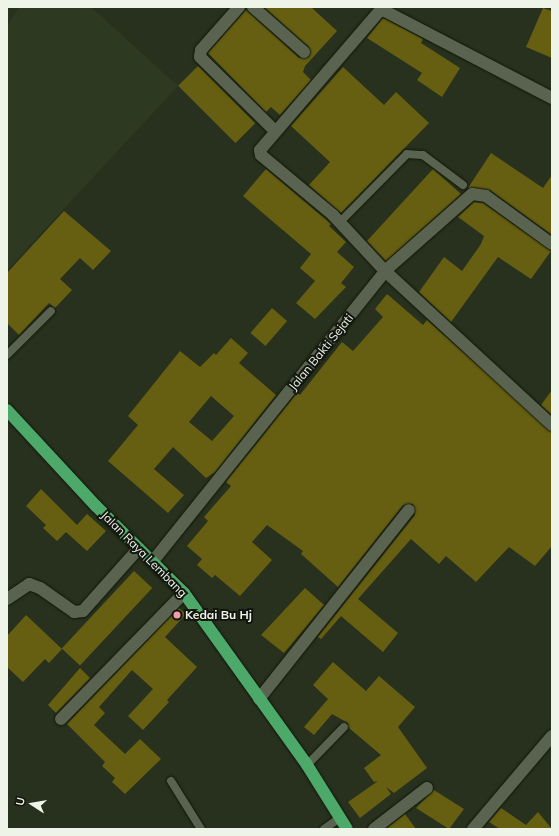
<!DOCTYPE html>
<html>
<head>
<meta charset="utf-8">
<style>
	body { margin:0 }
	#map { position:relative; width:559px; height:836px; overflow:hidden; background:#28301e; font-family:Mulish,sans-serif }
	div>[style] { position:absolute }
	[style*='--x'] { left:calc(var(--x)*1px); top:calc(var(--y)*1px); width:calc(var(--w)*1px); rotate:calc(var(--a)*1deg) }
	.built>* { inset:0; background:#2e3921 }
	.building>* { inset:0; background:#665f11; transform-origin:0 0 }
	.roads { filter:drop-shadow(0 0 1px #111707) drop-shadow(0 0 1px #111707) }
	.lane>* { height:8px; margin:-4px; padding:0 4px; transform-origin:4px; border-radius:4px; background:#5a6350 }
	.street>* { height:12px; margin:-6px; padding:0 6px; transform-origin:6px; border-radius:6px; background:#5a6350 }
	.primary>* { height:12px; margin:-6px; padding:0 6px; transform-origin:6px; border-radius:6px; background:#4da96a }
	.dots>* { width:11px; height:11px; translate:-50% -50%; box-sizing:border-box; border:2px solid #13160f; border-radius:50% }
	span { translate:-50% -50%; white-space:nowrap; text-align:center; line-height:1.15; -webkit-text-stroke:4px #13160f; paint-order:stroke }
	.street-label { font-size:12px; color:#eff4e9 }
	.poi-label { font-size:12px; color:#eff4e9; font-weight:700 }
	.left { translate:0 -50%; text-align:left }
	.frame { position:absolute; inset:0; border:8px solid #eff4e9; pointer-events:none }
	.north { position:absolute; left:12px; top:784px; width:40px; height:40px; -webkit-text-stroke:3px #13160f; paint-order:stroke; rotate:282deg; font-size:11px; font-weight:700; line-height:16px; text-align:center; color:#eff4e9 }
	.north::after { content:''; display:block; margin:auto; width:14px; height:18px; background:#eff4e9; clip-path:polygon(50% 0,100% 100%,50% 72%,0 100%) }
</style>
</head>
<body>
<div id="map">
	<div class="built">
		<div style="clip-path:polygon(19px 7px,91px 7px,178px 86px,7px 270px,7px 26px)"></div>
	</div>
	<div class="building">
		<div style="clip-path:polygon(264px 7px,311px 7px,337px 31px,305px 66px,303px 72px,311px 80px,280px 115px,271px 107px,266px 112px,208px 53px,246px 10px,299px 58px,309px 57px,309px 47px)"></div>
		<div style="clip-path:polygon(543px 8px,552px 11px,552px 58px,526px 47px)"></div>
		<div style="clip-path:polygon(383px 18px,423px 39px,421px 43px,460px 68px,442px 97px,417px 80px,422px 73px,367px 38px)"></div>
		<div style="left:198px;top:66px;width:81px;height:28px;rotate:45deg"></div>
		<div style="clip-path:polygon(343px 67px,384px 105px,396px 92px,429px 123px,341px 213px,309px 185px,330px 162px,291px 126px)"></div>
		<div style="clip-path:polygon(491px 153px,543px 188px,552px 175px,552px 235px,490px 190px,468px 188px)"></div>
		<div style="clip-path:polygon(266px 169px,331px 224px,329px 226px,346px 242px,337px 252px,354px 267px,341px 283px,346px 287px,315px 319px,296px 303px,315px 281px,300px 268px,311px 254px,243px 196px)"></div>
		<div style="clip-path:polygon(433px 169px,461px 194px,386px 261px,367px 241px)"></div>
		<div style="clip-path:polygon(474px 202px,483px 203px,551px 251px,531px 279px,498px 257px,451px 322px,419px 292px,444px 257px,462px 271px,481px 244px,484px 236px,458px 217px)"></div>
		<div style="clip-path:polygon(64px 211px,111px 251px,93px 270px,80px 258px,60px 279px,72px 290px,55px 308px,49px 303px,19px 335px,7px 323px,7px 273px)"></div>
		<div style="clip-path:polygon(387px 294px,423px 325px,427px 320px,552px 432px,552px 546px,535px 566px,509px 547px,476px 582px,446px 556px,439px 564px,411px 539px,358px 599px,398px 633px,383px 652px,341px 616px,321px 639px,318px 637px,415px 515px,413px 504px,403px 505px,338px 587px,301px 554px,303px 551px,267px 525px,252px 542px,272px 560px,240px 596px,215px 575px,212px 578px,197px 565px,202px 559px,187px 546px,208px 521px,204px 517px,231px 486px,226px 482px,297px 393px,300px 395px,342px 342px,353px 351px,383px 317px,375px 309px)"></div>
		<div style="left:272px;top:308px;width:20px;height:33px;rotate:41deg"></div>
		<div style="clip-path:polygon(evenodd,231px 338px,248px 353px,239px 363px,276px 395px,215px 472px,206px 478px,173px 447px,154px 469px,184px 495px,168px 513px,108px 461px,138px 425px,128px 416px,180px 351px,200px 367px,214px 353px,216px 355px,231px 338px,211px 396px,234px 416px,212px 441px,189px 422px,211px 396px)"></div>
		<div style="clip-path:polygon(552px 390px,552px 415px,541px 405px)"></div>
		<div style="clip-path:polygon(41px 489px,77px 525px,87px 514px,106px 531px,87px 551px,66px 532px,57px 541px,43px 528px,46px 525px,26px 506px)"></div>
		<div style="left:134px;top:571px;width:25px;height:106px;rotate:43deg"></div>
		<div style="clip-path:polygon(305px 588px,324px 605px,284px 653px,261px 635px)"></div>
		<div style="clip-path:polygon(179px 608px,186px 614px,165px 637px,197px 667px,167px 700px,169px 702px,143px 730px,128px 716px,153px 689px,132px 670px,99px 707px,105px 713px,94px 725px,125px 754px,140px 739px,161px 759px,125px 794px,112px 782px,115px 778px,102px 766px,105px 762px,67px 724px)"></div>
		<div style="clip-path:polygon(26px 615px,62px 649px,49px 663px,45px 659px,23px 682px,7px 667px,7px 636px)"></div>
		<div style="clip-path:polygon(333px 662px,366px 691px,379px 676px,415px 707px,398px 727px,427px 768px,394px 793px,386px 787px,391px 794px,360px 818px,348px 802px,378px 781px,374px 782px,364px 768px,381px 755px,349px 728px,348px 723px,332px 714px,314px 735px,304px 727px,328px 699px,313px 685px)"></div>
		<div style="clip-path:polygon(80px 668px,90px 678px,56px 713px,48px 705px)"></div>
		<div style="clip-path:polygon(434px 790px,464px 809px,449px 829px,416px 808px)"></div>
		<div style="clip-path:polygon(501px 808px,526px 825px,538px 812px,552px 829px,500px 829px,489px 822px)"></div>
		<div style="clip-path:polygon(405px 814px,416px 829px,386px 829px)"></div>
	</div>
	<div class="roads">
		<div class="lane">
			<div style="--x:340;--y:222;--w:95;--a:-45.4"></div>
			<div style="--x:407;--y:154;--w:16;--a:4"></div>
			<div style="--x:423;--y:155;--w:50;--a:36.9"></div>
			<div style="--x:7;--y:355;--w:62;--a:-45"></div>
			<div style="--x:307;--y:765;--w:53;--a:-45.8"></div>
			<div style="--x:171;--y:781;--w:57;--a:58"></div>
			<div style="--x:324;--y:829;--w:19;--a:-35"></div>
		</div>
		<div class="street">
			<div style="--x:239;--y:7;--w:57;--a:131.5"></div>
			<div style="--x:201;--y:50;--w:7;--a:98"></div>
			<div style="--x:200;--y:57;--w:104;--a:44.6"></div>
			<div style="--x:253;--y:7;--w:68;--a:41.4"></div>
			<div style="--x:381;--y:9;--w:193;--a:27.5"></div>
			<div style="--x:552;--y:244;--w:82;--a:-144"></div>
			<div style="--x:486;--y:196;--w:14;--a:-172"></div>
			<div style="--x:472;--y:194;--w:116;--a:138.5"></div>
			<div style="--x:385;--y:271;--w:227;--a:42.7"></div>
			<div style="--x:153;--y:561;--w:371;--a:-51.3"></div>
			<div style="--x:385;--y:271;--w:76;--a:-132.9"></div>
			<div style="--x:333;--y:215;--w:94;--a:-140.2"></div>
			<div style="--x:261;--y:155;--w:5;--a:-101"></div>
			<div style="--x:260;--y:150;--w:189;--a:-49.3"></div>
			<div style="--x:7;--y:599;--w:27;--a:-34"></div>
			<div style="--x:29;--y:584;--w:12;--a:20"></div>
			<div style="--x:40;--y:588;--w:42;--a:35.2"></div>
			<div style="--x:74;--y:612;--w:9;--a:-6"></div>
			<div style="--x:83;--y:611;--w:84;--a:-48.4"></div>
			<div style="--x:259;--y:699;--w:241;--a:-51.6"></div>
			<div style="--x:61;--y:719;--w:176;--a:-45.7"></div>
			<div style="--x:374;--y:829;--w:67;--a:-37.7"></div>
			<div style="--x:473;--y:829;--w:122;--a:-49.7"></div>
		</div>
		<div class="primary">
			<div style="--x:7;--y:410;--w:131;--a:47.2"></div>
			<div style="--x:96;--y:506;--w:124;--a:44.7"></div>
			<div style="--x:184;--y:593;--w:211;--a:54.4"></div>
			<div style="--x:307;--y:765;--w:75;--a:58"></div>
		</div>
	</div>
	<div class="dots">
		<div style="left:177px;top:615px;background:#f39aac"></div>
	</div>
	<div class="street-label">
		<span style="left:321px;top:352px;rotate:-51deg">Jalan Bakti Sejati</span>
		<span style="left:144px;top:554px;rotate:45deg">Jalan Raya Lembang</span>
	</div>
	<div class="poi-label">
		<span class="left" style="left:185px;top:615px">Kedai Bu Hj</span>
	</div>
	<div class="frame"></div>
	<div class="north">U</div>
</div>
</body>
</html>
